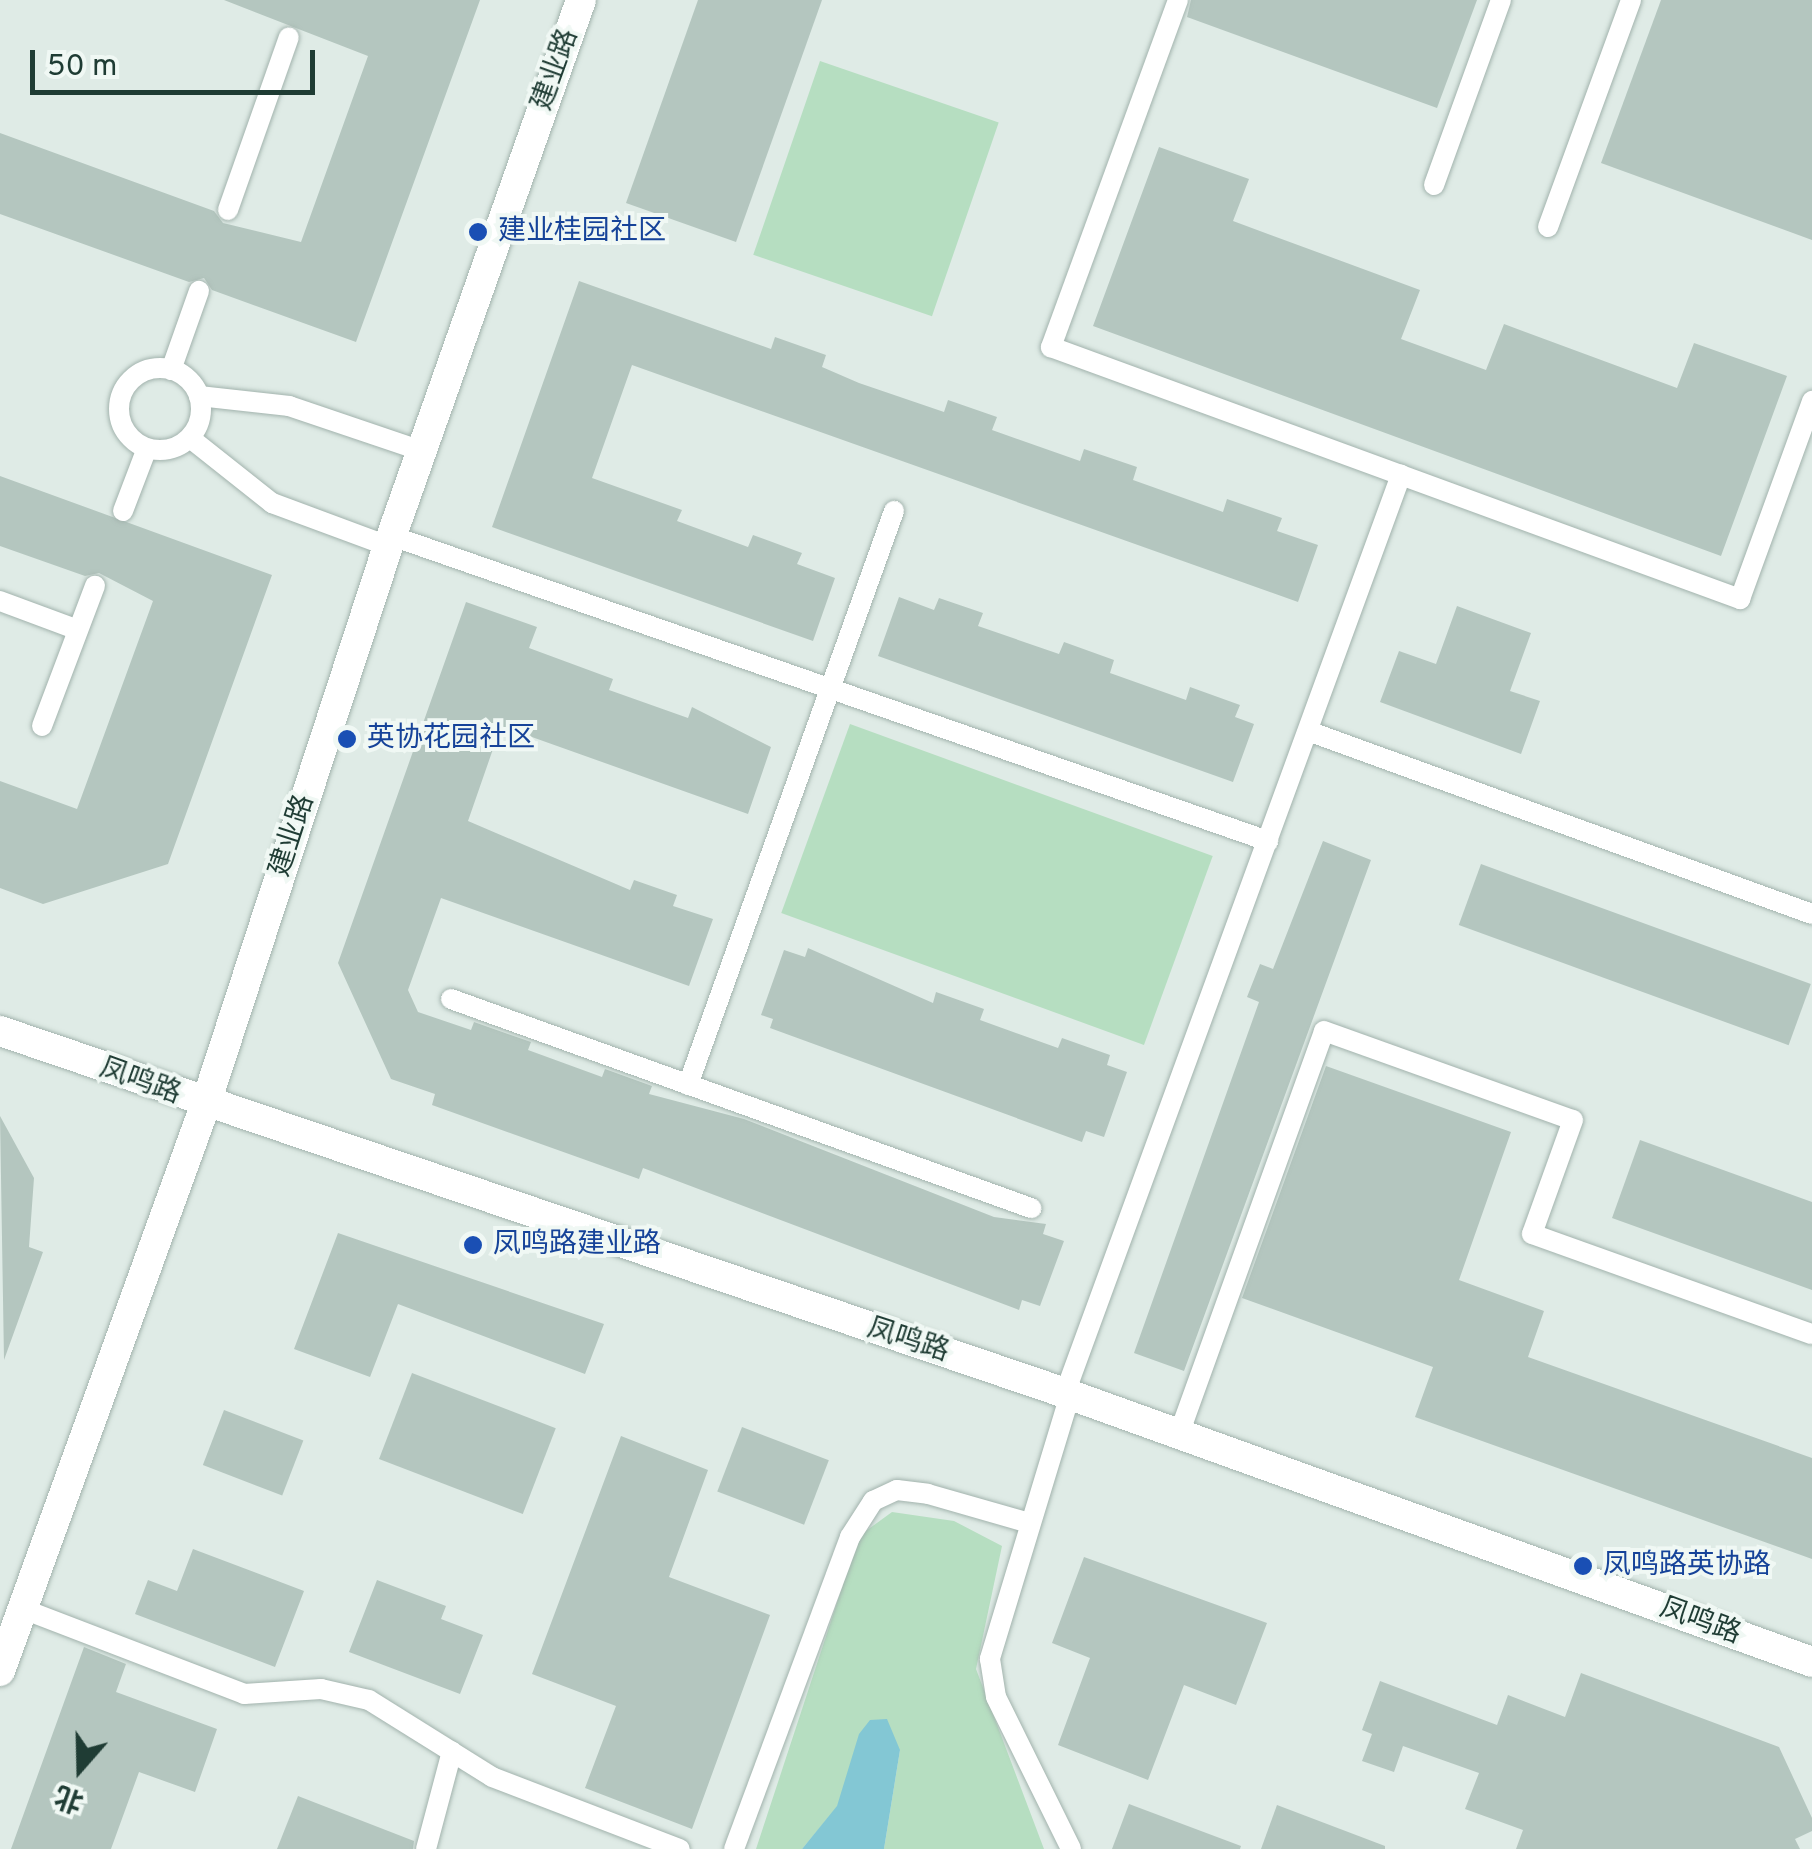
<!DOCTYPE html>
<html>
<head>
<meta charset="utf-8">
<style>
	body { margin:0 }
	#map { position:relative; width:1812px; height:1849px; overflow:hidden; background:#dfebe6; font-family:Overpass,"Noto Sans SC",sans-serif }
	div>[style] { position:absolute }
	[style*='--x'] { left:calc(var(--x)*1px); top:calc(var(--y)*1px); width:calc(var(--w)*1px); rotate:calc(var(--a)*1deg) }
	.green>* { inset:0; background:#b6dec1; transform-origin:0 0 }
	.water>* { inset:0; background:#83c7d4 }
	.building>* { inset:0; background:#b4c6bf; transform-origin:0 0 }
	.roads { filter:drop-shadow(0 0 2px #a2b3ad) drop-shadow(0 0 2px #a2b3ad) }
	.lane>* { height:20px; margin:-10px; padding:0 10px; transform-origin:10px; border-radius:10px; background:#fff }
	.lane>.ring { margin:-10px; padding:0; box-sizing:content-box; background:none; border:20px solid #fff; border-radius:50% }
	.street>* { height:30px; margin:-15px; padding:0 15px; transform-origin:15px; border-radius:15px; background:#fff }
	.dots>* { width:28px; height:28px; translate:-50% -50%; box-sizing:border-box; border:5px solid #f0f8f4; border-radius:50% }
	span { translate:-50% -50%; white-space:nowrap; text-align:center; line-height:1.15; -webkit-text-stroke:8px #f0f8f4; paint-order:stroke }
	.street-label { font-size:28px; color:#1f3c34 }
	.transit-label { font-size:28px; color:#164399 }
	.left { translate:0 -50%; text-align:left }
	.north { position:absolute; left:30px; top:1719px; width:100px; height:100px; -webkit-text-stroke:8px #f0f8f4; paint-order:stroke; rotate:200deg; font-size:28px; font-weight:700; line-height:40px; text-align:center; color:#1f3c34 }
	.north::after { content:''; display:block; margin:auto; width:35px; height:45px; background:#1f3c34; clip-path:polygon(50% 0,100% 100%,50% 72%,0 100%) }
	.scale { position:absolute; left:30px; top:50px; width:285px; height:45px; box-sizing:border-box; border:5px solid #1f3c34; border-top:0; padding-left:12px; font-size:30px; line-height:35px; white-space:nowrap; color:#1f3c34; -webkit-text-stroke:8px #f0f8f4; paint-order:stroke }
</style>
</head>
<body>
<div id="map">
	<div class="green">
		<div style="left:820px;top:61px;width:189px;height:205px;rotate:19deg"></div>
		<div style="left:850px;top:724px;width:386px;height:201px;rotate:20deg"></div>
		<div style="clip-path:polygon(892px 1512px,954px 1521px,1002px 1546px,976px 1669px,1044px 1849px,884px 1849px,900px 1750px,853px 1763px,837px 1807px,802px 1849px,756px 1849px,859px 1536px)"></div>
	</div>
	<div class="water">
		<div style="clip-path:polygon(887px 1719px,900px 1750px,884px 1849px,802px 1849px,837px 1806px,859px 1734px,870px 1720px)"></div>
	</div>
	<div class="building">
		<div style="clip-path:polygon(224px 0,480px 0,356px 342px,212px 290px,204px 278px,189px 282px,0 214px,0 133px,214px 211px,223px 223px,301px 242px,368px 56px)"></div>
		<div style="clip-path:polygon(698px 0,822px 0,736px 242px,626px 203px)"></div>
		<div style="clip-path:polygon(1191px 0,1477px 0,1437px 108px,1187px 17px)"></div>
		<div style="clip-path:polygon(1661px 0,1812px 0,1812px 240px,1601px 163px)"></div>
		<div style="clip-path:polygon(1159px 147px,1249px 179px,1233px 221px,1420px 290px,1401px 339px,1486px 370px,1504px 324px,1677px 388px,1694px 343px,1787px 376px,1721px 556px,1093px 326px)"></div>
		<div style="clip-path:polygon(579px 281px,771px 349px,775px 337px,826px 355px,822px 367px,859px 383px,944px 412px,948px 400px,997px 417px,992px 430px,1080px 461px,1084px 449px,1137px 467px,1133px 480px,1223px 512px,1227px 499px,1282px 518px,1277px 531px,1318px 545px,1298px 602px,632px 365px,592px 478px,682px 510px,677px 521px,748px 547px,753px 535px,802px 553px,797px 564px,835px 578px,813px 641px,492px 527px)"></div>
		<div style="clip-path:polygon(0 476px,272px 575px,168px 864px,43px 904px,0 888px,0 781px,77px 809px,153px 601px,99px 573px,85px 576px,0 546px)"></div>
		<div style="clip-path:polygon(899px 597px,934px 610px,939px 598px,983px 613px,978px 626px,1059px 654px,1064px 642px,1114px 660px,1110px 673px,1186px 700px,1190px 687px,1240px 705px,1235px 717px,1254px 724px,1233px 782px,878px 656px)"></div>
		<div style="clip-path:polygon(466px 602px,537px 627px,529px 648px,613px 679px,609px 690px,688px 718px,692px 707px,771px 747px,748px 814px,501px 726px,468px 821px,630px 890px,634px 880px,677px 895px,673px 906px,713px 919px,689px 986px,441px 898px,408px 990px,418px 1012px,471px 1030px,474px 1022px,531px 1042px,528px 1050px,602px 1077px,605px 1069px,652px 1086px,649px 1094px,744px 1119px,994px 1217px,1046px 1224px,1043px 1234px,1064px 1241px,1040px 1306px,1022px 1300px,1019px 1310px,643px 1168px,639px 1179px,432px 1105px,435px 1094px,391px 1079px,338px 963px)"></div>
		<div style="clip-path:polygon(1457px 606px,1531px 633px,1510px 691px,1540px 701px,1521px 754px,1380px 702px,1399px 651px,1436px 664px)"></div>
		<div style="clip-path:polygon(1323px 841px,1371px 860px,1184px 1371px,1134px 1353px,1259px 1002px,1247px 997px,1260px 964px,1273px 969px)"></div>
		<div style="left:1481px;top:864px;width:351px;height:65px;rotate:20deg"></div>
		<div style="clip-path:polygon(808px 948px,933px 1003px,936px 992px,984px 1009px,980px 1020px,1058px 1048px,1062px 1038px,1110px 1055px,1107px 1065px,1127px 1072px,1104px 1137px,1086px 1131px,1082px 1142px,770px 1028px,773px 1019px,761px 1015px,784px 950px,805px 957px)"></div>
		<div style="clip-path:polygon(1326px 1066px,1511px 1132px,1459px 1280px,1544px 1311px,1528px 1357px,1812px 1458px,1812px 1559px,1415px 1417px,1433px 1367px,1242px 1298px)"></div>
		<div style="clip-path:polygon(0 1116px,34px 1178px,29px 1247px,43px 1252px,4px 1360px)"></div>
		<div style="clip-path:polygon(1640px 1140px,1812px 1202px,1812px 1290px,1612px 1218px)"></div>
		<div style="clip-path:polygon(338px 1233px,604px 1324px,585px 1374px,398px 1304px,370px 1377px,294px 1349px)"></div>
		<div style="left:412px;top:1373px;width:154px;height:92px;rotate:21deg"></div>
		<div style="left:224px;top:1410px;width:85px;height:59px;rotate:21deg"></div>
		<div style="left:742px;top:1427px;width:93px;height:69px;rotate:21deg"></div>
		<div style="clip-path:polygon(621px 1436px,708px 1470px,669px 1577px,770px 1615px,692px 1829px,585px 1788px,616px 1706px,532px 1674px)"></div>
		<div style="clip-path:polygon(193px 1549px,304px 1591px,275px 1667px,135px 1614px,148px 1580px,177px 1591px)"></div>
		<div style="clip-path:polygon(1084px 1557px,1267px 1623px,1236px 1705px,1184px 1685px,1148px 1780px,1058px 1745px,1090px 1658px,1052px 1643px)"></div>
		<div style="clip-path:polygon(377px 1580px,446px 1606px,441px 1619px,483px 1635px,460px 1694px,349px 1652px)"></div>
		<div style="clip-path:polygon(84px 1647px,126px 1664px,116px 1692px,217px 1729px,195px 1792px,139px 1772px,111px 1849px,11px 1849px)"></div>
		<div style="clip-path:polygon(1581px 1673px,1779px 1747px,1812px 1818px,1812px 1831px,1795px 1839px,1800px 1849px,1516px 1849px,1523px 1830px,1465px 1809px,1479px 1773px,1403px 1746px,1394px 1772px,1362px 1761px,1372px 1734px,1362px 1730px,1380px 1681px,1497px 1725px,1508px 1695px,1565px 1717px)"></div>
		<div style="clip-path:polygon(298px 1796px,414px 1841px,413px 1849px,277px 1849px)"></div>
		<div style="clip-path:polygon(1129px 1804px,1241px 1846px,1240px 1849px,1112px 1849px)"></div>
		<div style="clip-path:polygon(1277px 1805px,1385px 1846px,1385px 1849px,1261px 1849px)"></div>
	</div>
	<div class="roads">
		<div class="lane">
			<div style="--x:1178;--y:0;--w:370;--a:110.1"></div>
			<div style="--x:1051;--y:347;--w:734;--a:20.09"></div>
			<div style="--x:1740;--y:599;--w:211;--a:-70"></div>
			<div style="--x:1434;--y:185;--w:197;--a:-70.1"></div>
			<div style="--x:228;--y:210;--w:183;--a:-70.6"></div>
			<div style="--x:1548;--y:227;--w:242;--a:-69.9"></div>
			<div class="ring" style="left:119px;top:368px;width:62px;height:62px"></div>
			<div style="--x:171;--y:370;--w:84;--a:-70.5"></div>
			<div style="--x:199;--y:396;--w:91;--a:6.3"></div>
			<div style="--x:289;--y:406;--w:140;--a:18.7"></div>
			<div style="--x:190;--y:438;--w:105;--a:38.4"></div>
			<div style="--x:272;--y:503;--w:124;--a:20.3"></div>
			<div style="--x:123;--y:511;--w:67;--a:-69.1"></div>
			<div style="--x:392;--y:536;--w:928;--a:19.2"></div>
			<div style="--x:0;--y:601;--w:83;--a:20.4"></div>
			<div style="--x:42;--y:726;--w:150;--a:-69.3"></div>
			<div style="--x:1308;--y:731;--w:536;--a:19.96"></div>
			<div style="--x:451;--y:999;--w:617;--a:19.82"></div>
			<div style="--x:688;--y:1085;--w:610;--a:-70.26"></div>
			<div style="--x:1065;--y:1393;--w:978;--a:-69.9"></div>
			<div style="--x:1070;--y:1395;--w:276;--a:106.9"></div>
			<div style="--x:990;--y:1659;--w:38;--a:81"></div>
			<div style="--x:996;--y:1697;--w:169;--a:63.7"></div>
			<div style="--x:1179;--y:1434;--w:428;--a:-70.2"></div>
			<div style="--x:1324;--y:1031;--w:264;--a:19.7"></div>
			<div style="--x:1573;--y:1120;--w:121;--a:109.8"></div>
			<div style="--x:1532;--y:1234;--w:297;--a:19.7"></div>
			<div style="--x:23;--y:1609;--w:237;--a:21"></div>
			<div style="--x:244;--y:1694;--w:77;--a:-3.7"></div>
			<div style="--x:321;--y:1689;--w:49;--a:12.9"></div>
			<div style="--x:369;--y:1700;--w:145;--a:32"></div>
			<div style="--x:492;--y:1777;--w:201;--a:21"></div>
			<div style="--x:426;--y:1849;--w:101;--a:-75.1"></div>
			<div style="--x:734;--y:1849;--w:333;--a:-69.6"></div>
			<div style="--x:850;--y:1537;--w:43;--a:-57.4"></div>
			<div style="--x:873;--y:1501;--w:26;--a:-25"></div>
			<div style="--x:897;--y:1490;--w:31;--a:7"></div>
			<div style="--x:928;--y:1494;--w:105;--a:16"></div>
		</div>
		<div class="street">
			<div style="--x:0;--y:1031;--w:1125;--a:18.77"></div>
			<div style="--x:1065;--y:1393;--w:794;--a:19.8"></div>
			<div style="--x:0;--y:1671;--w:601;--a:-70.06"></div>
			<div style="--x:205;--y:1106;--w:589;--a:-71.9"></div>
			<div style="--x:388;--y:546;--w:579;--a:-70.53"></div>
		</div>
	</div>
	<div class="dots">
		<div style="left:478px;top:232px;background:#1a4fb4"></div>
		<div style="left:347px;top:739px;background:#1a4fb4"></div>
		<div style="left:473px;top:1245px;background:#1a4fb4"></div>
		<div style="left:1583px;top:1566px;background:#1a4fb4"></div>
	</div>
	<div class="street-label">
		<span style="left:556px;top:70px;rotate:-70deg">建业路</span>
		<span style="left:293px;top:836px;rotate:-72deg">建业路</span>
		<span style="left:140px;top:1082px;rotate:20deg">凤鸣路</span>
		<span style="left:908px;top:1341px;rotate:18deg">凤鸣路</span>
		<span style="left:1700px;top:1622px;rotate:20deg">凤鸣路</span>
	</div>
	<div class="transit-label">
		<span class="left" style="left:498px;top:232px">建业桂园社区</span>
		<span class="left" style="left:367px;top:739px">英协花园社区</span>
		<span class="left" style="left:493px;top:1245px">凤鸣路建业路</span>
		<span class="left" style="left:1603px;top:1566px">凤鸣路英协路</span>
	</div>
	<div class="north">北</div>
	<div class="scale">50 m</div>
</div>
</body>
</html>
